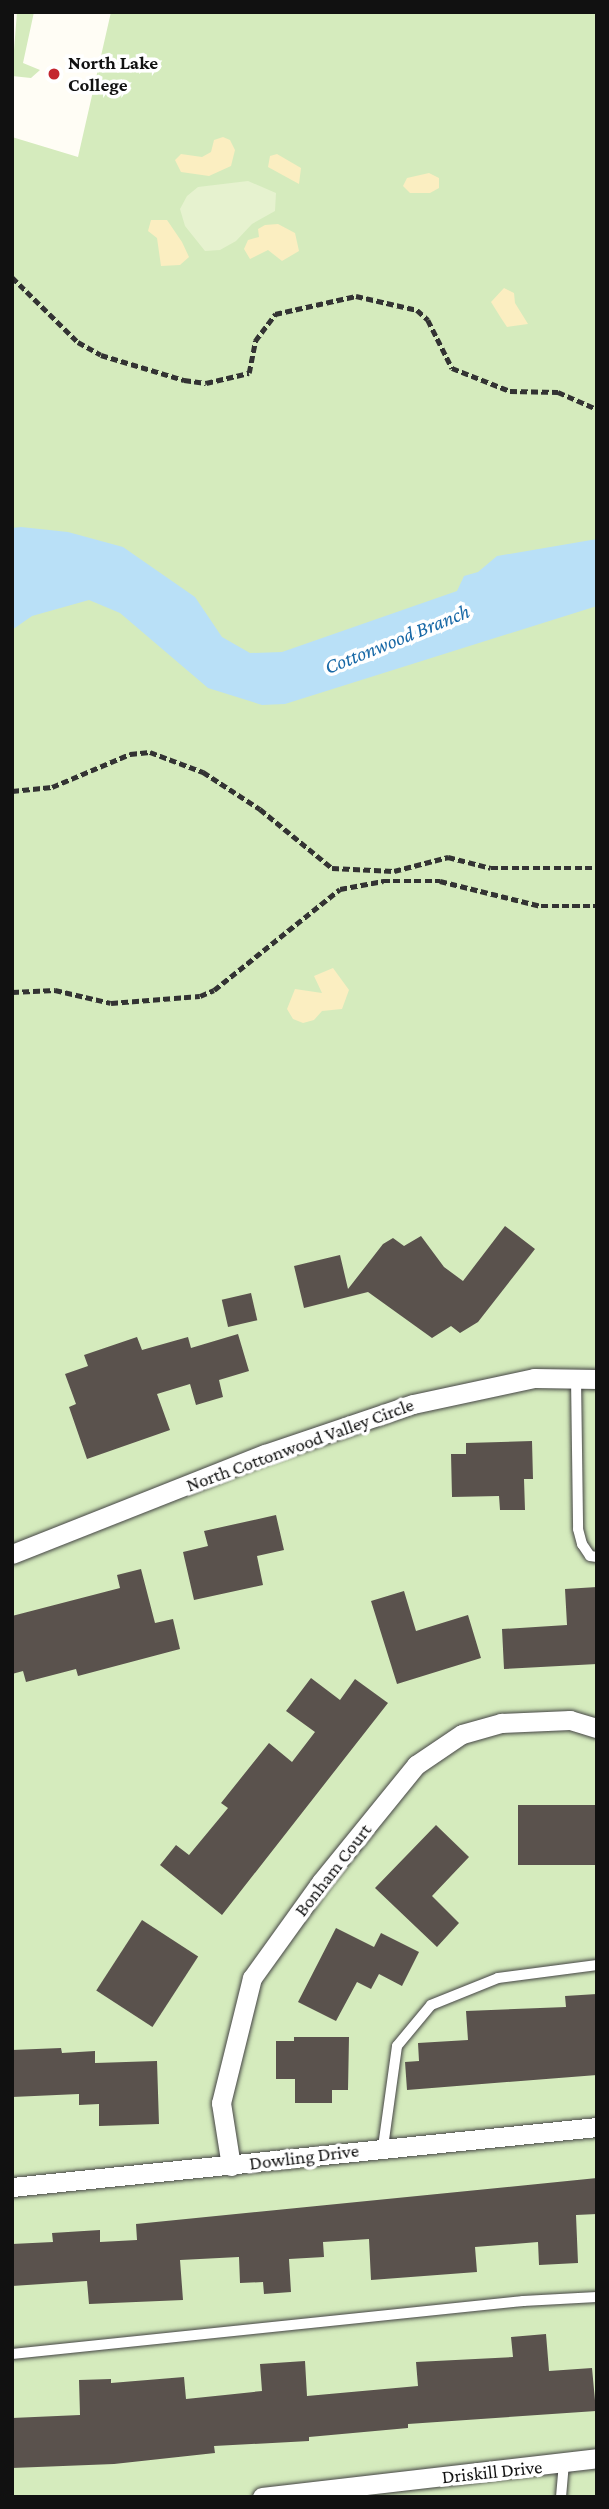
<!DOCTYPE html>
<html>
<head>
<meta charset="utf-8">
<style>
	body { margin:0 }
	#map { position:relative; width:609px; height:2509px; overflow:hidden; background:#fffdf5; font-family:"Crimson Pro",serif }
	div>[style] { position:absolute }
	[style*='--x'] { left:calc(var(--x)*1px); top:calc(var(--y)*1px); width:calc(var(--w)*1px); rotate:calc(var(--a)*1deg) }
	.green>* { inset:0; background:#d5ebbd }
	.sand>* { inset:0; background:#fbeec1 }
	.pitch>* { inset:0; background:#e6f2cf }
	.water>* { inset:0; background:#b9e0f7 }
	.building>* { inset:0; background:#5a524d; transform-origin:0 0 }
	.path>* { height:4.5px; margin-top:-2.25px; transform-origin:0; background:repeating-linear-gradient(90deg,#333 0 7px,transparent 0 10.5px) }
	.roads { filter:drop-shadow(0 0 2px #444) drop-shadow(0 0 2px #444) }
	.service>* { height:10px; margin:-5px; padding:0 5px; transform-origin:5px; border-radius:5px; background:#fff }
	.minor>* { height:19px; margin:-9.5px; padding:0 9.5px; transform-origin:9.5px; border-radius:9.5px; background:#fff }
	.dots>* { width:19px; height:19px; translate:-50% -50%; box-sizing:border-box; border:4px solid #fff; border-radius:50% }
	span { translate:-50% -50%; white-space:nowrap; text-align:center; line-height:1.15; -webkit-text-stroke:7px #fff; paint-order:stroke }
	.poi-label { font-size:19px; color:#111; font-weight:700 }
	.left { translate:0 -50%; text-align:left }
	.street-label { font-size:19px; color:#111 }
	.water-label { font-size:21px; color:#1768a6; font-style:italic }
	.frame { position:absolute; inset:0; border:14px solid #111; pointer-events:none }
</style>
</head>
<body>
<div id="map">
	<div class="green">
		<div style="clip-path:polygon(17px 12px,34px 12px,23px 63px,40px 70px,31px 78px,12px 76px)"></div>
		<div style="clip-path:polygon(111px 12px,597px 12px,597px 2497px,12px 2497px,12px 137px,78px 157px)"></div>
	</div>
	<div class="sand">
		<div style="clip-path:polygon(223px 137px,230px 140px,235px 150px,231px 166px,209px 176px,181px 172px,175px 160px,181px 154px,202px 157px,211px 152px,214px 140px)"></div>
		<div style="clip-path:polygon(277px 154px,301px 168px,299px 184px,268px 167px,270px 156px)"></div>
		<div style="clip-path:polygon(429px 173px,439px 178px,439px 188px,430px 193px,410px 193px,403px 186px,407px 178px)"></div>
		<div style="clip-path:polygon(151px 220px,167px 220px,182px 242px,189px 257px,180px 265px,161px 266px,157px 238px,148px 231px)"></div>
		<div style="clip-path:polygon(278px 224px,295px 233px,299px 251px,282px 261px,268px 250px,250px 259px,244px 249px,248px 240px,259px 237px,258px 229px,265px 225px)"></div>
		<div style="clip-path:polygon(504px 288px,514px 293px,515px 303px,528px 324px,507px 327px,501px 318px,491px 302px)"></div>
		<div style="clip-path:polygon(333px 968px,349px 990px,342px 1009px,322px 1011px,314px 1020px,303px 1023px,293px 1019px,287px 1009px,295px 989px,322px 993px,314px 976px)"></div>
	</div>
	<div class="pitch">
		<div style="clip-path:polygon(248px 181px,276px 193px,275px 211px,252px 224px,236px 241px,220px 250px,205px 251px,185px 226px,180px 209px,187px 196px,198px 187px)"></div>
	</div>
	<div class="water">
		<div style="clip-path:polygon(21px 527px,68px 532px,123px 547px,195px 597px,222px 637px,250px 653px,282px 652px,457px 591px,464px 576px,478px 572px,497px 556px,597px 539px,597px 606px,285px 704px,262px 705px,208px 688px,120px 613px,89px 600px,32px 616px,12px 630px,12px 528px)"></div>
	</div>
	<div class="building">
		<div style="clip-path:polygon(505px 1226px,535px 1249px,478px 1322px,460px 1333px,451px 1326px,432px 1338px,368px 1292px,304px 1308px,294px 1266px,340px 1255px,348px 1289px,383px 1244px,393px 1238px,404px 1246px,421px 1236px,444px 1267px,463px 1281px)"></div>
		<div style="left:251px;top:1293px;width:28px;height:30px;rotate:77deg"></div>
		<div style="clip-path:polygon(238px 1334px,249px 1371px,219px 1380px,223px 1397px,196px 1405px,190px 1384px,157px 1394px,170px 1430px,87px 1459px,69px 1407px,76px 1404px,65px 1374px,88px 1366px,84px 1355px,137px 1337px,142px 1350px,188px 1337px,191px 1348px)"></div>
		<div style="clip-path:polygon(532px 1441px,533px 1479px,524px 1479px,525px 1510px,500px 1510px,499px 1496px,452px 1497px,451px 1454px,466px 1454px,466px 1443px)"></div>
		<div style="clip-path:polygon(276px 1515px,284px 1550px,257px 1556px,263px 1585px,194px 1600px,183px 1552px,208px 1546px,204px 1531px)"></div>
		<div style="clip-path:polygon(141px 1569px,155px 1623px,173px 1619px,180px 1649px,78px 1676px,76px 1669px,26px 1682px,23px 1671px,12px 1674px,12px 1616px,120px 1588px,117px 1575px)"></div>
		<div style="clip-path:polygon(597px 1587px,597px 1664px,504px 1669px,502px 1629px,567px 1625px,565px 1589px)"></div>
		<div style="clip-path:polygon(404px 1591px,416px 1631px,468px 1615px,481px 1658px,397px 1684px,371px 1601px)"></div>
		<div style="clip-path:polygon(311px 1678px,340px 1700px,355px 1679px,388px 1703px,222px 1915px,160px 1865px,176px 1845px,189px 1855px,228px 1808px,221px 1803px,269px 1743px,292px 1762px,315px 1732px,286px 1711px)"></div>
		<div style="left:597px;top:1805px;width:60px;height:79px;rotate:90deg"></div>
		<div style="clip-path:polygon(436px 1825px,469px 1857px,432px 1896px,459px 1923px,437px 1947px,375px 1888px)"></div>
		<div style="left:142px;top:1920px;width:67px;height:84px;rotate:33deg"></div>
		<div style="clip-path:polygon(336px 1928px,374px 1947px,381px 1933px,419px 1952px,402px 1986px,379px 1974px,371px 1989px,357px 1982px,336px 2021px,298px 2002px)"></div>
		<div style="clip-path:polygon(597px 1994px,597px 2075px,407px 2090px,405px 2062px,419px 2061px,418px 2043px,468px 2040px,466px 2011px,566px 2007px,565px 1996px)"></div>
		<div style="clip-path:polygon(294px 2037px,349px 2037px,348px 2090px,332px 2090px,332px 2103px,295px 2103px,295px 2079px,276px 2079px,276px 2041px,294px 2041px)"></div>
		<div style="clip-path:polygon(61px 2048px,62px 2053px,95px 2051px,95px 2063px,157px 2061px,159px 2124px,99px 2126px,99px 2104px,79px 2105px,79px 2094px,12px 2097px,12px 2050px)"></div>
		<div style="clip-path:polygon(597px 2178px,597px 2214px,576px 2215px,578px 2263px,539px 2265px,538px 2242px,475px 2247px,477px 2272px,371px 2280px,369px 2239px,323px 2242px,324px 2257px,289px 2259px,291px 2292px,264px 2294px,263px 2282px,240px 2283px,239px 2257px,180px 2260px,183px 2300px,89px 2304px,87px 2281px,12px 2286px,12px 2244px,53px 2242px,52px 2233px,100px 2230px,100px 2242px,137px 2240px,136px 2224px)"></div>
		<div style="clip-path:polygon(546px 2334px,549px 2371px,592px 2368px,596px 2411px,408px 2424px,408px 2428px,309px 2437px,309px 2441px,214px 2446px,215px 2453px,114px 2464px,12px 2468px,12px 2418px,80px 2415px,79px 2380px,111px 2379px,111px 2383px,184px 2377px,186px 2399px,225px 2395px,262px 2391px,260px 2364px,305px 2361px,307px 2396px,418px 2386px,416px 2362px,513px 2357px,511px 2337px)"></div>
	</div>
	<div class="path">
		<div style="--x:248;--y:12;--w:24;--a:0"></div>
		<div style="--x:12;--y:277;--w:93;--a:44.6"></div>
		<div style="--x:78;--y:342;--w:26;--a:29"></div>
		<div style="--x:101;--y:355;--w:87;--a:16.8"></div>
		<div style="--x:184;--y:380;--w:22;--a:8"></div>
		<div style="--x:206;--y:383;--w:44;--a:-13.1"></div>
		<div style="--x:249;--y:373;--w:33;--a:-79"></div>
		<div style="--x:255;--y:341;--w:34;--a:-53"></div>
		<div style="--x:275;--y:314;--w:83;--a:-12.5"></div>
		<div style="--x:356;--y:296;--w:63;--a:12.9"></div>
		<div style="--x:417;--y:310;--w:15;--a:42"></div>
		<div style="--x:428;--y:320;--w:54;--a:63.4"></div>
		<div style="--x:452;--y:368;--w:62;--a:21.6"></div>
		<div style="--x:510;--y:391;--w:48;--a:1.2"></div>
		<div style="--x:558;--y:392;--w:43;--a:23.6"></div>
		<div style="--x:12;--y:791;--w:40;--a:-5.7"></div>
		<div style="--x:52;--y:787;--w:85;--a:-22.9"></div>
		<div style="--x:130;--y:754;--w:20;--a:-6"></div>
		<div style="--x:150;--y:752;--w:57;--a:20.7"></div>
		<div style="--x:203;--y:772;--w:68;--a:33"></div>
		<div style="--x:260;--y:809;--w:93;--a:39.3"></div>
		<div style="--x:332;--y:868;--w:62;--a:2.8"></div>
		<div style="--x:394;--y:871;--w:56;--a:-14.5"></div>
		<div style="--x:448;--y:857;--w:44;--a:14.3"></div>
		<div style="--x:491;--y:868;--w:106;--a:0"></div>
		<div style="--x:12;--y:992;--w:43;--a:-2.7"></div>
		<div style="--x:55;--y:990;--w:57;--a:13.1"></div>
		<div style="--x:111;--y:1003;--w:89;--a:-4.5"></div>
		<div style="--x:200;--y:996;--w:15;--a:-23"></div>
		<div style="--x:214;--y:990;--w:161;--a:-38.7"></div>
		<div style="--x:340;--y:889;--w:44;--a:-10.5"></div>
		<div style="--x:383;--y:881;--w:57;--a:0"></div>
		<div style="--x:440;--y:881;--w:104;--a:13.9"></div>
		<div style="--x:541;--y:906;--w:56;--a:0"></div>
	</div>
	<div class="roads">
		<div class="service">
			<div style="--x:576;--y:1378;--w:151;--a:89.2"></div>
			<div style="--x:578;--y:1529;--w:16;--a:75"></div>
			<div style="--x:582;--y:1544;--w:14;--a:56"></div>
			<div style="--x:590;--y:1556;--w:7;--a:8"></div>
			<div style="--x:383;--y:2147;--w:102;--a:-82.1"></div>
			<div style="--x:397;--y:2046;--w:53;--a:-50.3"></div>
			<div style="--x:431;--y:2005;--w:72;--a:-21.9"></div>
			<div style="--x:498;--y:1978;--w:100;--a:-7.5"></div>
			<div style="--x:12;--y:2354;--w:514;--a:-5.92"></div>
			<div style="--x:523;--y:2301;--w:74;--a:-3.1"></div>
			<div style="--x:561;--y:2497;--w:33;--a:-85"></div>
		</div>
		<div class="minor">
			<div style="--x:12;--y:1554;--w:272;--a:-21.6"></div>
			<div style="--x:265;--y:1454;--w:156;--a:-18.7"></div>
			<div style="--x:413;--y:1404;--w:124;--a:-12.1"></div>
			<div style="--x:534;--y:1378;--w:63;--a:0.9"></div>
			<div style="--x:231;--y:2166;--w:64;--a:-99"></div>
			<div style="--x:221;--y:2103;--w:129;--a:-76.1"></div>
			<div style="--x:252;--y:1978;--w:118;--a:-54.3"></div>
			<div style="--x:321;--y:1882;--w:151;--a:-50.9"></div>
			<div style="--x:416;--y:1765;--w:55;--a:-34"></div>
			<div style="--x:462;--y:1734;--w:41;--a:-15.8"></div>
			<div style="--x:501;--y:1723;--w:69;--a:-2.5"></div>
			<div style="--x:570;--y:1720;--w:28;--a:17"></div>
			<div style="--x:12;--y:2187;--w:588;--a:-5.86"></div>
			<div style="--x:262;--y:2497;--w:337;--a:-6.6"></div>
		</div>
	</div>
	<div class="dots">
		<div style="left:54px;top:74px;background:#c4262e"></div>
	</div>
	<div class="poi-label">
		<span class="left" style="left:68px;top:74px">North Lake<br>College</span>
	</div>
	<div class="street-label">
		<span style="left:300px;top:1445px;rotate:-20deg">North Cottonwood Valley Circle</span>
		<span style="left:333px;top:1870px;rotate:-52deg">Bonham Court</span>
		<span style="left:304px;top:2157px;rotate:-7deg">Dowling Drive</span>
		<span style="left:492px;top:2472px;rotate:-6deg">Driskill Drive</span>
	</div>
	<div class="water-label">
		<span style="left:397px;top:639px;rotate:-22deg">Cottonwood Branch</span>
	</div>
	<div class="frame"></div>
</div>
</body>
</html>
